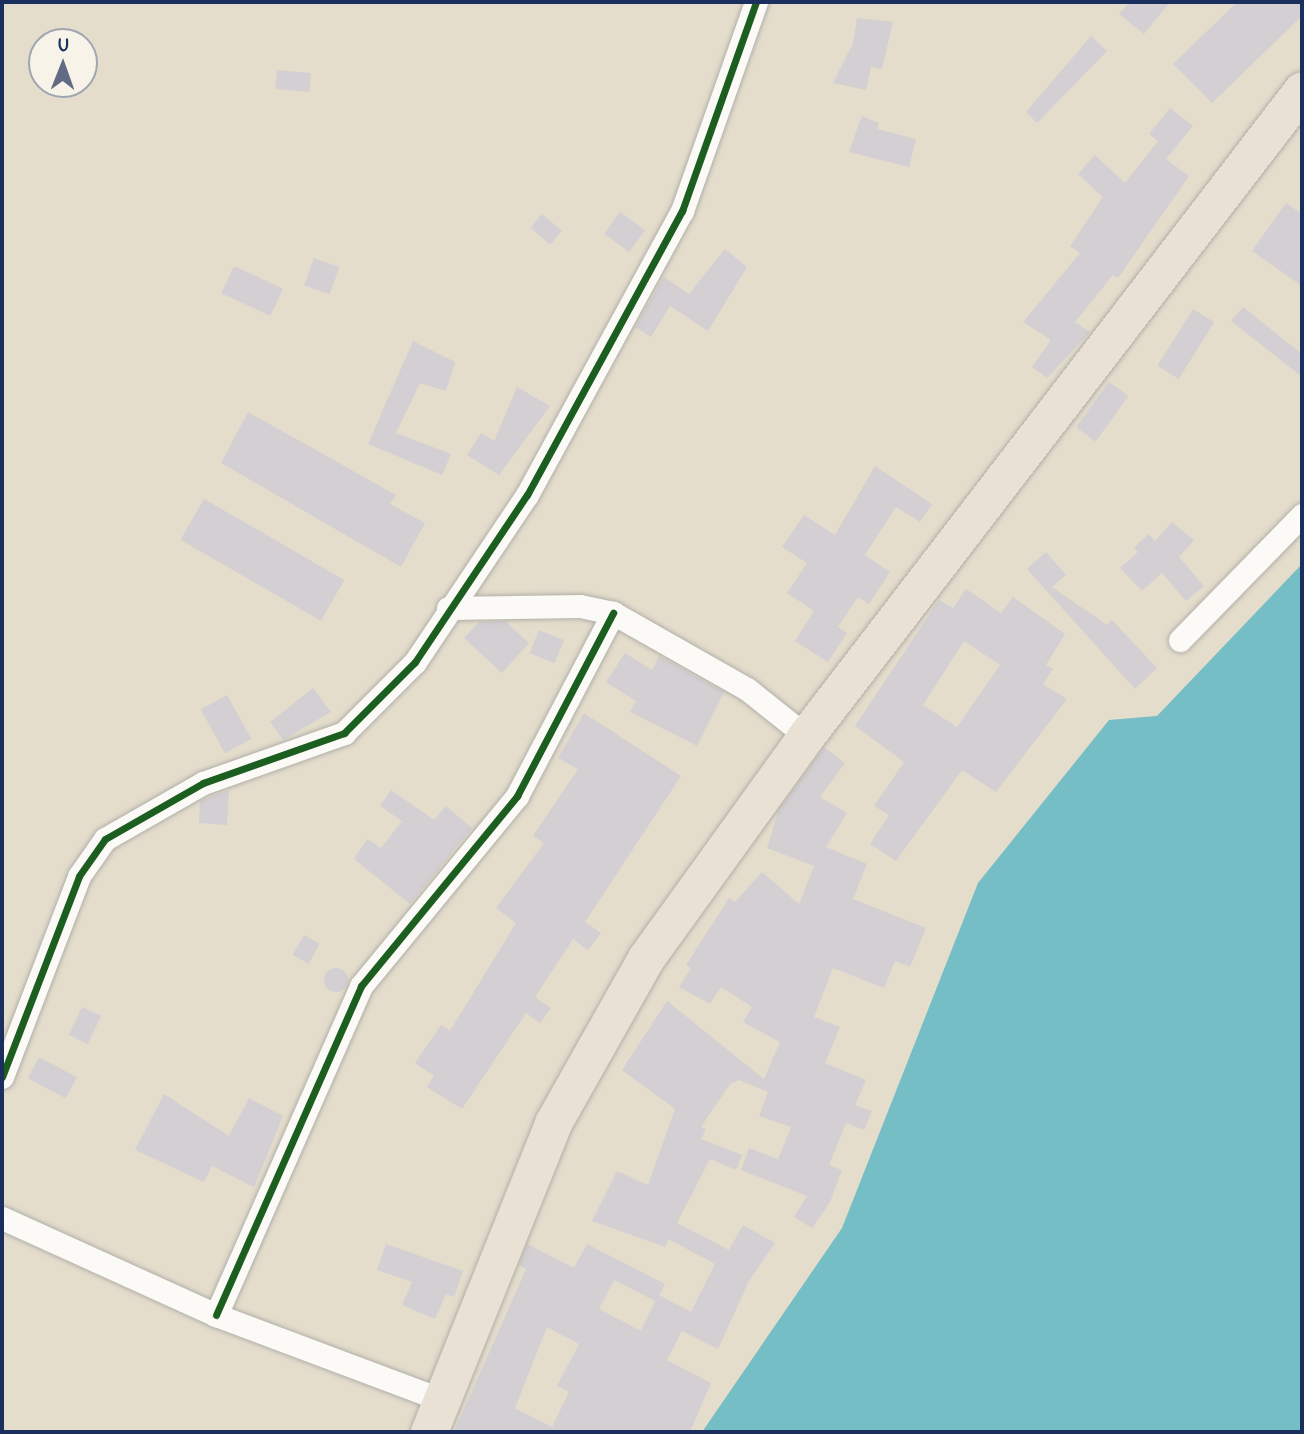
<!DOCTYPE html>
<html>
<head>
<meta charset="utf-8">
<style>
	body { margin:0 }
	#map { position:relative; width:1304px; height:1434px; overflow:hidden; background:#e4ddcc; font-family:"Patrick Hand",sans-serif }
	div>[style] { position:absolute }
	[style*='--x'] { left:calc(var(--x)*1px); top:calc(var(--y)*1px); width:calc(var(--w)*1px); rotate:calc(var(--a)*1deg) }
	.water>* { inset:0; background:#75bec6 }
	.building>* { inset:0; background:#d4cfd2; transform-origin:0 0 }
	.round { border-radius:50% }
	.roads { filter:drop-shadow(0 0 2px #b2afa9) drop-shadow(0 0 2px #b2afa9) }
	.minor>* { height:23px; margin:-11.5px; padding:0 11.5px; transform-origin:11.5px; border-radius:11.5px; background:#fbfaf7 }
	.trunk>* { height:37px; margin:-18.5px; padding:0 18.5px; transform-origin:18.5px; border-radius:18.5px; background:#eae1d5 }
	.cycleway>* { height:7px; margin:-3.5px; padding:0 3.5px; transform-origin:3.5px; border-radius:3.5px; background:#1b5e20 }
	span { translate:-50% -50%; white-space:nowrap; text-align:center; line-height:1.15; -webkit-text-stroke:5px #f7f3e8; paint-order:stroke }
	.frame { position:absolute; inset:0; border:4px solid #1b2f5e; pointer-events:none }
	.north { position:absolute; left:28px; top:28px; width:70px; height:70px; box-sizing:border-box; background:#f7f3e8; border:2px solid #9fa5b1; border-radius:50%; rotate:1deg; font-size:19px; font-weight:700; line-height:28px; text-align:center; color:#1b2f5e }
	.north::after { content:''; display:block; margin:auto; width:24px; height:32px; background:#616c84; clip-path:polygon(50% 0,100% 100%,50% 72%,0 100%) }
</style>
</head>
<body>
<div id="map">
	<div class="water">
		<div style="clip-path:polygon(1302px 564px,1302px 1432px,702px 1432px,842px 1228px,978px 883px,1109px 720px,1157px 716px)"></div>
	</div>
	<div class="building">
		<div style="clip-path:polygon(1130px 2px,1170px 2px,1144px 34px,1119px 14px)"></div>
		<div style="clip-path:polygon(1237px 2px,1302px 2px,1302px 16px,1212px 103px,1173px 64px)"></div>
		<div style="clip-path:polygon(857px 18px,893px 22px,882px 69px,871px 67px,866px 90px,833px 83px,853px 43px)"></div>
		<div style="clip-path:polygon(1091px 36px,1107px 51px,1037px 123px,1026px 112px)"></div>
		<div style="left:277px;top:70px;width:34px;height:19px;rotate:5deg"></div>
		<div style="clip-path:polygon(1170px 108px,1193px 126px,1166px 159px,1189px 176px,1118px 278px,1113px 275px,1075px 322px,1090px 332px,1047px 378px,1032px 367px,1051px 340px,1023px 322px,1080px 253px,1070px 246px,1103px 197px,1078px 174px,1095px 155px,1125px 183px,1158px 141px,1149px 134px)"></div>
		<div style="clip-path:polygon(862px 116px,879px 123px,877px 129px,916px 139px,909px 167px,849px 152px)"></div>
		<div style="clip-path:polygon(1286px 203px,1302px 214px,1302px 286px,1252px 251px)"></div>
		<div style="left:620px;top:212px;width:31px;height:27px;rotate:36deg"></div>
		<div style="left:542px;top:214px;width:26px;height:18px;rotate:40deg"></div>
		<div style="clip-path:polygon(725px 249px,747px 267px,708px 331px,670px 306px,651px 337px,635px 327px,664px 277px,689px 294px)"></div>
		<div style="left:314px;top:258px;width:27px;height:29px;rotate:20deg"></div>
		<div style="left:234px;top:266px;width:54px;height:30px;rotate:25deg"></div>
		<div style="clip-path:polygon(1243px 307px,1302px 354px,1302px 377px,1231px 321px)"></div>
		<div style="left:1193px;top:309px;width:25px;height:67px;rotate:32deg"></div>
		<div style="clip-path:polygon(413px 341px,455px 362px,446px 391px,420px 383px,396px 433px,451px 454px,442px 475px,368px 444px)"></div>
		<div style="left:1109px;top:382px;width:24px;height:56px;rotate:36deg"></div>
		<div style="clip-path:polygon(517px 387px,550px 406px,499px 475px,467px 455px,481px 433px,494px 441px)"></div>
		<div style="clip-path:polygon(248px 412px,396px 495px,390px 504px,425px 523px,401px 567px,221px 463px)"></div>
		<div style="clip-path:polygon(875px 466px,932px 504px,920px 522px,896px 507px,865px 555px,890px 572px,869px 604px,858px 597px,838px 627px,847px 633px,828px 662px,795px 641px,814px 611px,787px 593px,807px 563px,782px 547px,804px 515px,835px 535px)"></div>
		<div style="left:204px;top:499px;width:162px;height:47px;rotate:30deg"></div>
		<div style="clip-path:polygon(1172px 522px,1194px 540px,1179px 557px,1204px 586px,1186px 601px,1162px 573px,1142px 591px,1120px 568px,1138px 552px,1134px 547px,1149px 534px,1155px 541px)"></div>
		<div style="clip-path:polygon(1046px 552px,1066px 575px,1052px 587px,1107px 625px,1112px 620px,1157px 668px,1135px 689px,1027px 569px)"></div>
		<div style="clip-path:polygon(evenodd,966px 589px,1001px 613px,1013px 597px,1065px 634px,1046px 665px,1053px 669px,1043px 684px,1067px 699px,996px 792px,962px 770px,896px 861px,870px 844px,889px 815px,874px 806px,904px 762px,855px 726px,939px 600px,953px 608px,966px 589px,964px 641px,1000px 665px,957px 727px,923px 705px,964px 641px)"></div>
		<div style="clip-path:polygon(505px 621px,529px 643px,502px 673px,464px 638px,479px 622px)"></div>
		<div style="left:539px;top:630px;width:27px;height:25px;rotate:22deg"></div>
		<div style="clip-path:polygon(625px 653px,652px 670px,659px 656px,724px 692px,697px 746px,630px 712px,636px 701px,606px 682px)"></div>
		<div style="clip-path:polygon(313px 688px,331px 712px,283px 740px,270px 722px)"></div>
		<div style="left:227px;top:695px;width:50px;height:30px;rotate:61deg"></div>
		<div style="clip-path:polygon(584px 713px,681px 776px,585px 922px,601px 933px,588px 950px,573px 939px,535px 997px,551px 1008px,540px 1023px,526px 1013px,462px 1109px,427px 1087px,434px 1076px,415px 1063px,441px 1025px,450px 1031px,516px 923px,496px 908px,544px 843px,533px 836px,578px 769px,558px 758px)"></div>
		<div style="clip-path:polygon(evenodd,824px 747px,845px 763px,820px 797px,847px 813px,826px 847px,867px 864px,853px 899px,926px 928px,910px 967px,895px 961px,884px 988px,833px 968px,814px 1017px,840px 1027px,825px 1063px,866px 1080px,855px 1105px,872px 1111px,864px 1130px,846px 1123px,829px 1165px,842px 1170px,830px 1202px,812px 1228px,794px 1217px,807px 1196px,741px 1170px,749px 1148px,778px 1159px,791px 1127px,759px 1116px,768px 1092px,739px 1080px,730px 1084px,701px 1127px,706px 1129px,701px 1139px,742px 1155px,736px 1170px,710px 1159px,677px 1223px,729px 1250px,743px 1225px,775px 1243px,749px 1281px,718px 1349px,682px 1331px,667px 1360px,711px 1383px,690px 1432px,454px 1432px,526px 1269px,519px 1265px,527px 1244px,574px 1268px,587px 1244px,665px 1284px,659px 1295px,691px 1312px,715px 1264px,668px 1239px,665px 1247px,592px 1221px,617px 1171px,648px 1185px,675px 1109px,622px 1070px,667px 1001px,764px 1079px,780px 1042px,743px 1022px,752px 1007px,721px 987px,710px 1004px,679px 987px,691px 968px,686px 965px,729px 898px,735px 902px,762px 872px,799px 904px,814px 866px,767px 848px,779px 809px,824px 747px,614px 1280px,655px 1301px,641px 1331px,599px 1309px,614px 1280px,824px 747px,547px 1327px,579px 1344px,557px 1386px,569px 1392px,552px 1427px,515px 1408px,547px 1327px)"></div>
		<div style="clip-path:polygon(229px 790px,227px 825px,199px 823px,200px 801px)"></div>
		<div style="clip-path:polygon(391px 790px,434px 820px,446px 806px,472px 828px,410px 904px,354px 859px,367px 839px,381px 848px,402px 821px,380px 806px)"></div>
		<div style="left:304px;top:935px;width:18px;height:23px;rotate:29deg"></div>
		<div class="round" style="left:324px;top:968px;width:24px;height:24px"></div>
		<div style="left:82px;top:1007px;width:21px;height:31px;rotate:25deg"></div>
		<div style="left:39px;top:1057px;width:43px;height:24px;rotate:28deg"></div>
		<div style="clip-path:polygon(164px 1094px,229px 1136px,249px 1098px,283px 1116px,254px 1187px,212px 1166px,204px 1182px,135px 1150px)"></div>
		<div style="clip-path:polygon(386px 1244px,463px 1271px,454px 1297px,446px 1294px,435px 1319px,402px 1305px,412px 1282px,377px 1270px)"></div>
	</div>
	<div class="roads">
		<div class="minor">
			<div style="--x:448;--y:608;--w:132;--a:-0.9"></div>
			<div style="--x:580;--y:606;--w:34;--a:12"></div>
			<div style="--x:613;--y:613;--w:154;--a:29.6"></div>
			<div style="--x:747;--y:689;--w:75;--a:38.5"></div>
			<div style="--x:1180;--y:640;--w:175;--a:-45.7"></div>
			<div style="--x:2;--y:1077;--w:215;--a:-69"></div>
			<div style="--x:79;--y:876;--w:45;--a:-54.9"></div>
			<div style="--x:105;--y:839;--w:113;--a:-29.7"></div>
			<div style="--x:203;--y:783;--w:150;--a:-19.5"></div>
			<div style="--x:344;--y:733;--w:100;--a:-45"></div>
			<div style="--x:415;--y:662;--w:201;--a:-56.2"></div>
			<div style="--x:527;--y:495;--w:324;--a:-61.4"></div>
			<div style="--x:682;--y:211;--w:222;--a:-70.5"></div>
			<div style="--x:2;--y:1218;--w:235;--a:24.4"></div>
			<div style="--x:216;--y:1315;--w:241;--a:20.6"></div>
			<div style="--x:216;--y:1315;--w:360;--a:-66.2"></div>
			<div style="--x:361;--y:986;--w:246;--a:-50.6"></div>
			<div style="--x:517;--y:796;--w:207;--a:-62.3"></div>
		</div>
		<div class="trunk">
			<div style="--x:429;--y:1432;--w:333;--a:-68.1"></div>
			<div style="--x:553;--y:1123;--w:189;--a:-60.6"></div>
			<div style="--x:646;--y:958;--w:274;--a:-54.2"></div>
			<div style="--x:806;--y:736;--w:814;--a:-52.48"></div>
		</div>
	</div>
	<div class="cycleway">
		<div style="--x:2;--y:1077;--w:215;--a:-69"></div>
		<div style="--x:79;--y:876;--w:45;--a:-54.9"></div>
		<div style="--x:105;--y:839;--w:113;--a:-29.7"></div>
		<div style="--x:203;--y:783;--w:150;--a:-19.5"></div>
		<div style="--x:344;--y:733;--w:100;--a:-45"></div>
		<div style="--x:415;--y:662;--w:201;--a:-56.2"></div>
		<div style="--x:527;--y:495;--w:324;--a:-61.4"></div>
		<div style="--x:682;--y:211;--w:222;--a:-70.5"></div>
		<div style="--x:216;--y:1315;--w:360;--a:-66.2"></div>
		<div style="--x:361;--y:986;--w:246;--a:-50.6"></div>
		<div style="--x:517;--y:796;--w:207;--a:-62.3"></div>
	</div>
	<div class="frame"></div>
	<div class="north">U</div>
</div>
</body>
</html>
